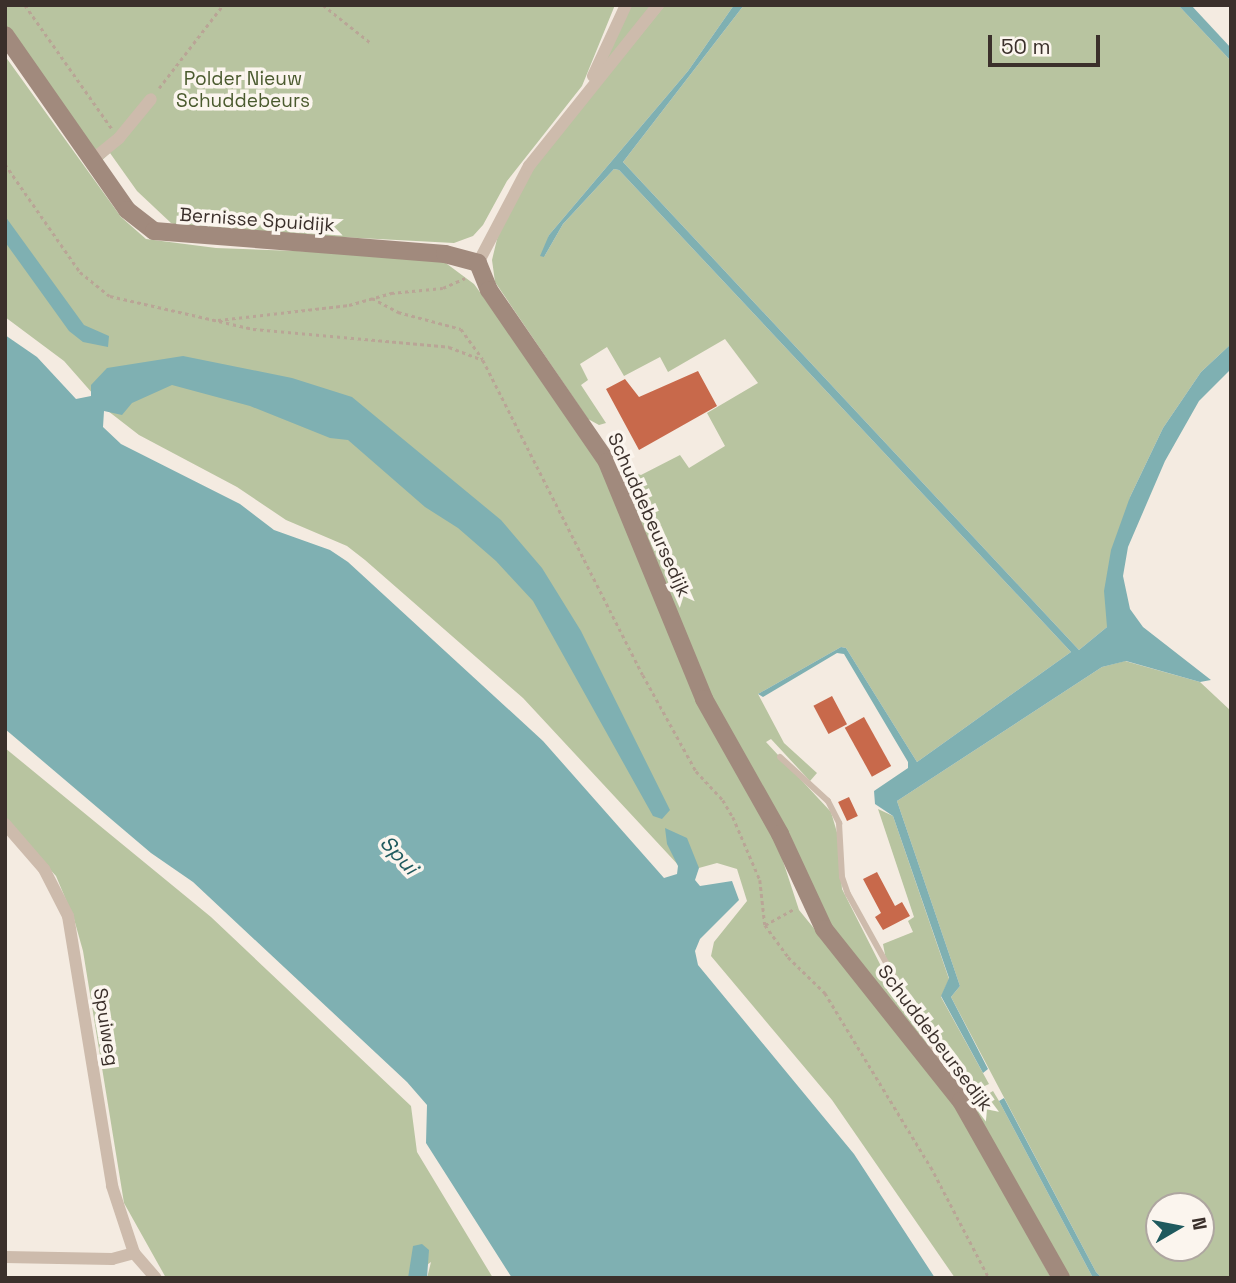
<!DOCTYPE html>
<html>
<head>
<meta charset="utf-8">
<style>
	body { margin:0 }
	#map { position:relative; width:1236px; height:1283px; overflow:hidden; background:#f4ebe1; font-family:"Space Grotesk",sans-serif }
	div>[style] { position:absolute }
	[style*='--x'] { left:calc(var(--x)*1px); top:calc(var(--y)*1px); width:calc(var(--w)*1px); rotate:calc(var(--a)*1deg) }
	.green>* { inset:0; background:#b8c4a0 }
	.water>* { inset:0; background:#7fb0b2 }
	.building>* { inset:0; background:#c8694b; transform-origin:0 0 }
	.path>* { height:2.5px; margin-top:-1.25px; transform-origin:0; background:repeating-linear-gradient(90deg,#b9a596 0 3.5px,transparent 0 7px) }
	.lane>* { height:6px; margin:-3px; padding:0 3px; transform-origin:3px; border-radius:3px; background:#cdbbac }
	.street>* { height:12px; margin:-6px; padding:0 6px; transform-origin:6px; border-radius:6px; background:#cdbbac }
	.secondary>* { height:18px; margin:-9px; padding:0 9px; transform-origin:9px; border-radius:9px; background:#a18a7d }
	span { translate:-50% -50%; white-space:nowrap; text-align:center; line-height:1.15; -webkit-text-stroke:7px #fbf5ee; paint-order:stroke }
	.park-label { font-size:19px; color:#4a5a2e }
	.street-label { font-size:19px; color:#3b302b }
	.water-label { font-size:21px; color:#1f5a5e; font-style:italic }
	.frame { position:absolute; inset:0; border:7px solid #3b302b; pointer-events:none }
	.north { position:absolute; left:1145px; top:1192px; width:70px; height:70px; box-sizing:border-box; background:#fbf5ee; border:2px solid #aea6a0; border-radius:50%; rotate:80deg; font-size:19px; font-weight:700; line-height:28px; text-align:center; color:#3b302b }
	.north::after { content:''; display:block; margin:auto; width:24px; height:32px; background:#1f5a5e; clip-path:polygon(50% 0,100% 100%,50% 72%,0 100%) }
	.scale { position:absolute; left:988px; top:35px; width:112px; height:32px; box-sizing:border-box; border:4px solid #3b302b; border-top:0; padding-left:9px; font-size:21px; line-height:24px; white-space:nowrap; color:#3b302b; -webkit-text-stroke:5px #fbf5ee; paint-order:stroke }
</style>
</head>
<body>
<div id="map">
	<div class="green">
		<div style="clip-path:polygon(5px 5px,615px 5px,582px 86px,507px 181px,483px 225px,473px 236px,454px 243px,190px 229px,171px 223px,137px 191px,110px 153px,90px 171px,5px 31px)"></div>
		<div style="clip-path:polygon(631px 5px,652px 5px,599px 72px)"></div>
		<div style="clip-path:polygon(665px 5px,734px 5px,688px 71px,549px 235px,544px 257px,563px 224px,614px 169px,619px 170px,1071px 652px,917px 762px,846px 648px,841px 647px,758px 694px,784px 743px,817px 773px,810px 781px,771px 739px,766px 742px,831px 812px,838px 836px,842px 889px,886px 976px,939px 1060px,830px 926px,718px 712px,624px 489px,632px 472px,641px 475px,680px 455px,689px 468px,725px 446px,707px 413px,758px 383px,725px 339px,668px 372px,660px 357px,624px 376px,607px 347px,580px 364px,588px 380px,581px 385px,606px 423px,599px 425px,588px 419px,495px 282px,492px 260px,498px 235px,531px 171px)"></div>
		<div style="clip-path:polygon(744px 5px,1178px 5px,1231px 61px,1231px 344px,1201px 372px,1163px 428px,1130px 497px,1107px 627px,1079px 650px,623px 162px)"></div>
		<div style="clip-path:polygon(5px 56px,121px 217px,146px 239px,216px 248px,352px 253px,443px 261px,474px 284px,601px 459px,781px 855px,799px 910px,956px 1103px,1051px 1278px,955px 1278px,832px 1100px,711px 956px,714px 942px,747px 901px,737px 869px,717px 863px,688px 871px,681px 868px,523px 698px,365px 560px,347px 546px,286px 520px,237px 487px,139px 435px,108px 411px,64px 361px,5px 317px)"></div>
		<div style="clip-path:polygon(evenodd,1125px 661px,1200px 682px,1231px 711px,1231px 1278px,1102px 1278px,1096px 1272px,951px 997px,960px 986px,897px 801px,1102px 667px,1125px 661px,1159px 1206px,1201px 1206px,1201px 1248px,1159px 1248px,1159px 1206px)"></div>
		<div style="clip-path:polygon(5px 748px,211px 917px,411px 1106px,417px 1152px,493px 1278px,427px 1278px,431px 1262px,408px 1278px,166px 1278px,124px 1203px,83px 951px,74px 919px,56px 876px,5px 820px)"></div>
		<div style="clip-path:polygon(878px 809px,893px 816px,949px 979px,941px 997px,989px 1084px,976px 1090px,961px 1085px,886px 960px,883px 944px,913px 932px,908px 921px,914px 917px)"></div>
		<div style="clip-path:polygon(993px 1091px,999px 1101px,1093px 1278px,1067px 1278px,977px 1113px,981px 1098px)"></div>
	</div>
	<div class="water">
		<div style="clip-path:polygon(734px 5px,744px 5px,623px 162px,1079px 650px,1107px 627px,1104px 591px,1111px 550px,1130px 497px,1163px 428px,1201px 372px,1231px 344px,1231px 369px,1199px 401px,1165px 461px,1128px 547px,1123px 576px,1130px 609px,1143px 627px,1211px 680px,1200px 682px,1126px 661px,1102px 667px,897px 801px,960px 986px,951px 997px,988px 1069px,983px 1073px,941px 996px,949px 978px,893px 816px,875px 804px,874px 791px,908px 768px,908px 762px,844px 654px,837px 653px,763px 697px,758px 694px,841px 647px,846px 648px,917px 762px,1071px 652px,619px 170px,614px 169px,563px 224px,544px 257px,540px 256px,549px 235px,688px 71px)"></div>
		<div style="clip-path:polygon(1178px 5px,1191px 5px,1231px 48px,1231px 61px)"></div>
		<div style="clip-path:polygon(5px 216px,84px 325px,109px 336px,108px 347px,83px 342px,69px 331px,5px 242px)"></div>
		<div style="clip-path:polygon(5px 335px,37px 357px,76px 399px,91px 396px,91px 385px,107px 368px,183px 356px,292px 378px,352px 397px,501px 520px,542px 568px,581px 631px,670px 810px,662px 819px,653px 816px,533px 601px,496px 561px,458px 528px,425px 507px,348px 440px,330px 438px,250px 406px,172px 385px,132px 403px,122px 415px,104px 411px,103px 427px,121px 444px,240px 504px,274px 530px,330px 550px,348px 562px,543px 741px,664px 878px,677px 874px,678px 866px,667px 844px,665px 828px,687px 838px,699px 868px,695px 880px,700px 886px,732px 881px,739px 900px,700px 939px,695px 951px,698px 965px,854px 1154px,935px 1278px,512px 1278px,426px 1143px,427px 1105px,407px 1082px,193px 882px,151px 853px,5px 729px)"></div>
		<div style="clip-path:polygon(1004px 1098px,1096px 1272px,1102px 1278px,1093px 1278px,999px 1101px)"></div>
		<div style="clip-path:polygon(422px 1244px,429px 1250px,427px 1278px,408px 1278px,413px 1246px)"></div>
	</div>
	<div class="building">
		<div style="clip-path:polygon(698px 371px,717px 406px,639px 450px,606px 389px,625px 379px,639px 397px)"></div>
		<div style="left:832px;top:696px;width:32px;height:21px;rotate:62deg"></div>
		<div style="left:864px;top:717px;width:56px;height:22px;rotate:61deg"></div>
		<div style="left:849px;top:797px;width:21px;height:12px;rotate:65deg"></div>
		<div style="clip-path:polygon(877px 872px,895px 906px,902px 902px,910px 916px,883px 930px,875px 917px,881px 913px,863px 879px)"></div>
	</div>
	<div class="path">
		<div style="--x:25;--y:5;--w:151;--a:54.9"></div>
		<div style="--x:323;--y:5;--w:61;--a:38.4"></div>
		<div style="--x:159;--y:88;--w:105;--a:-52.4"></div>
		<div style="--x:5;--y:164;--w:131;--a:55.2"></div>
		<div style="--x:80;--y:272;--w:38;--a:39"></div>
		<div style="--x:110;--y:296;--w:147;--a:13"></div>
		<div style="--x:253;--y:329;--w:197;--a:5.2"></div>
		<div style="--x:449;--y:347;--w:36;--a:21"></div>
		<div style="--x:483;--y:360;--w:353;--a:63.1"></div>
		<div style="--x:643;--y:675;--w:110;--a:61.1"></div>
		<div style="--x:696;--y:771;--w:40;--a:47"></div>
		<div style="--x:723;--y:800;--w:20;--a:60"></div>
		<div style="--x:733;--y:817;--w:69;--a:66.8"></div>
		<div style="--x:760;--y:880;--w:45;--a:83.7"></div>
		<div style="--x:765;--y:925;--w:39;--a:54"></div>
		<div style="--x:788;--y:957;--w:52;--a:44.2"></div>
		<div style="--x:825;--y:993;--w:204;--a:58.7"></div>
		<div style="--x:931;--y:1167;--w:125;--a:62.4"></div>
		<div style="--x:372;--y:298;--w:30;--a:28"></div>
		<div style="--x:398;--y:312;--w:65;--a:15.1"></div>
		<div style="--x:461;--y:329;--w:37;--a:54"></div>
		<div style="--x:218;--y:320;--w:132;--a:-6.5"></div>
		<div style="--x:349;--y:305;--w:44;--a:-15.9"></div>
		<div style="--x:391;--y:293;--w:52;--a:-5.5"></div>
		<div style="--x:443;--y:288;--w:24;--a:-24"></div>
		<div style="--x:765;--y:925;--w:35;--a:-29"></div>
	</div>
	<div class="lane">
		<div style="--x:780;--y:757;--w:65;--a:42.5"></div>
		<div style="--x:828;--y:801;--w:25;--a:63"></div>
		<div style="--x:839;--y:823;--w:54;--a:86.8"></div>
		<div style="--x:842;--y:877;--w:18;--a:71"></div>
		<div style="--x:848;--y:894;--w:200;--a:61"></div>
	</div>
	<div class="street">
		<div style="--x:593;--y:76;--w:78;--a:-65.1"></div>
		<div style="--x:92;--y:160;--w:35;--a:-39"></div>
		<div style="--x:119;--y:138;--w:50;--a:-50.6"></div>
		<div style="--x:478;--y:263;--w:110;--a:-62.3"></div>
		<div style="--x:529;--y:166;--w:206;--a:-51.3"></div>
		<div style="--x:5;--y:824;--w:60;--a:49.1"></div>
		<div style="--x:44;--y:869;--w:53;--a:62.9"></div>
		<div style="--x:68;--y:916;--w:274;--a:80.7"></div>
		<div style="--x:112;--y:1186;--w:71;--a:71.8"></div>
		<div style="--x:134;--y:1253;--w:33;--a:49"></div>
		<div style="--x:5;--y:1257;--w:107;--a:1.1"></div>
		<div style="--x:112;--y:1259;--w:23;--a:-15"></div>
	</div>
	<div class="secondary">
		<div style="--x:5;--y:35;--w:213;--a:55.1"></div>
		<div style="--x:127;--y:210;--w:34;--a:38"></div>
		<div style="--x:154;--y:231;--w:292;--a:4.5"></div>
		<div style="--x:445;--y:254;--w:34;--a:15"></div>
		<div style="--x:478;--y:263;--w:29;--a:68"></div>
		<div style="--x:489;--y:290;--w:209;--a:55.5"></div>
		<div style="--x:607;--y:462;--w:256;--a:67.7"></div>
		<div style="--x:704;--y:699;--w:155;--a:60.6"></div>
		<div style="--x:780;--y:834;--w:105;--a:65.1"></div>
		<div style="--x:824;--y:929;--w:220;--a:51.5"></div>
		<div style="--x:961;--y:1101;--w:203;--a:60.5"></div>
	</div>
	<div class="park-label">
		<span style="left:243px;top:90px">Polder Nieuw<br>Schuddebeurs</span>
	</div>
	<div class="street-label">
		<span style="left:257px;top:220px;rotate:4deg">Bernisse Spuidijk</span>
		<span style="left:649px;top:515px;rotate:66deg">Schuddebeursedijk</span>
		<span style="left:106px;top:1027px;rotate:81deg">Spuiweg</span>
		<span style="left:935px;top:1038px;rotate:53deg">Schuddebeursedijk</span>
	</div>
	<div class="water-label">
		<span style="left:399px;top:855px;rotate:47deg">Spui</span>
	</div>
	<div class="frame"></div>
	<div class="north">N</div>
	<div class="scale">50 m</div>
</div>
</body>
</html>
